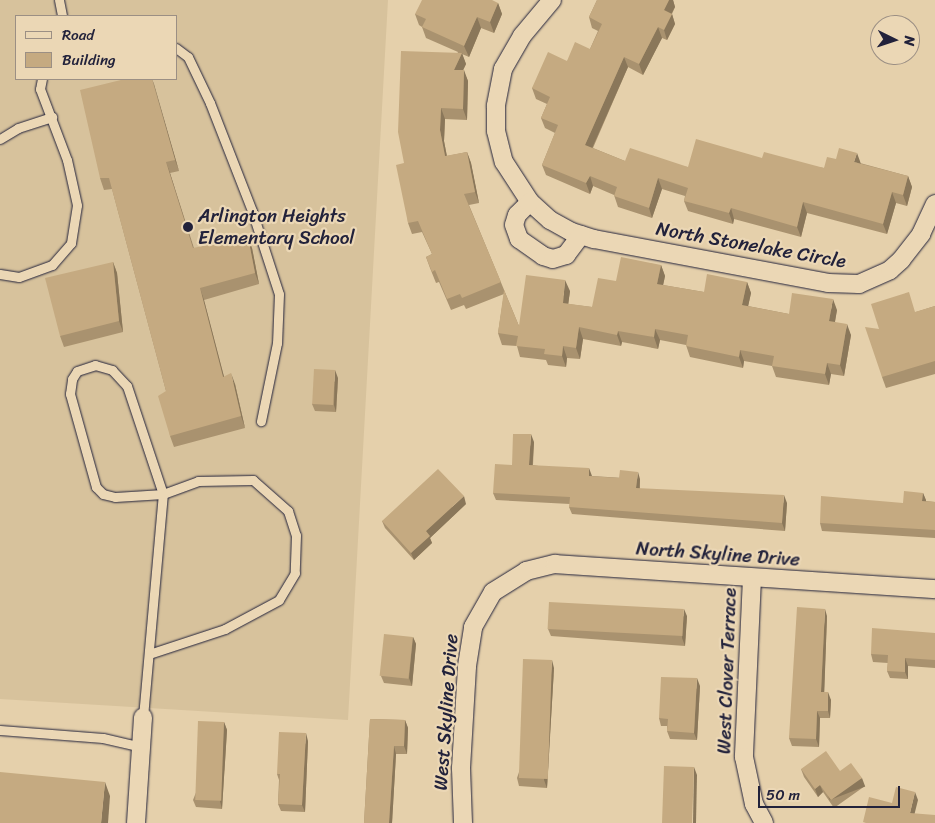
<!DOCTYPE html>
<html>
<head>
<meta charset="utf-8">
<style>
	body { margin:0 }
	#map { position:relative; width:935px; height:823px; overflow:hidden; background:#e5d0ab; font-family:Sriracha,sans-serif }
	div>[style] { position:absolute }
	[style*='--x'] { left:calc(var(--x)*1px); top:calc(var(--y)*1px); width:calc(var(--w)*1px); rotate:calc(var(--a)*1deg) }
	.built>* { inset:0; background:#d7c29c }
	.roads { filter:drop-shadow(0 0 1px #22223b) drop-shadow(0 0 1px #22223b) }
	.service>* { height:9px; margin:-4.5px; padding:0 4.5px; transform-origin:4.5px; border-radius:4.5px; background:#ebd7b5 }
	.minor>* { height:18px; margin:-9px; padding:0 9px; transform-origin:9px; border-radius:9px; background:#ebd7b5 }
	.wall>* { inset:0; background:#a9926f }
	.shaded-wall>* { inset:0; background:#8a775a; transform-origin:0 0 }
	.building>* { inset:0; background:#c5aa81; transform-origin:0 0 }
	.dots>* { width:14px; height:14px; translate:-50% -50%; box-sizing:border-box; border:2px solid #ebd7b5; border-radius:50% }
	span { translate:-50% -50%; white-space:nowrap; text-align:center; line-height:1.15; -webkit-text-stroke:4.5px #ebd7b5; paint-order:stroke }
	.poi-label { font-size:19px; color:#22223b }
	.left { translate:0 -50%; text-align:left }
	.street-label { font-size:19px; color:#22223b }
	.legend { position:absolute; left:15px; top:15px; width:162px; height:65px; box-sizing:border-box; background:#ebd7b5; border:1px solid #9b8f84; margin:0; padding:6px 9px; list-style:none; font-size:15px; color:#22223b }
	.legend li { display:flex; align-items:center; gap:10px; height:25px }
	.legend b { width:25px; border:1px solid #9b8f84 }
	.north { position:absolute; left:870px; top:15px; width:50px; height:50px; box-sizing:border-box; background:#ebd7b5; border:1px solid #9b8f84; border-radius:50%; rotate:94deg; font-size:14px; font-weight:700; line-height:20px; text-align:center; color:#22223b }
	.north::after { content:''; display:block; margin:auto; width:18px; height:22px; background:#22223b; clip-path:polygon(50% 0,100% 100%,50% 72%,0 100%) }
	.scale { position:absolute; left:758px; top:786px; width:142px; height:22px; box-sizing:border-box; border:2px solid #22223b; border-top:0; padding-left:6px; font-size:15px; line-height:18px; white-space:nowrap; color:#22223b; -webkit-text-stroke:4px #ebd7b5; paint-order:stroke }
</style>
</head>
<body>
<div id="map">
	<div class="built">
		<div style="clip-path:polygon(evenodd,0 0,388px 0,348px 720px,0 699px,0 0,16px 16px,176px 16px,176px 79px,16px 79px,16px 16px)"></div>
	</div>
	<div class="roads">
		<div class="service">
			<div style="--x:59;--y:0;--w:16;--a:79"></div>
			<div style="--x:176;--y:48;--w:15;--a:37"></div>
			<div style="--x:188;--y:57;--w:51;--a:64.4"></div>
			<div style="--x:210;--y:103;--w:116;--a:68.7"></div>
			<div style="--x:252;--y:211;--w:87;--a:72"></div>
			<div style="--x:279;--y:294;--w:49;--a:92.3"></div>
			<div style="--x:277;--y:343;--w:80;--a:101.6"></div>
			<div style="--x:0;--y:139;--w:21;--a:-31"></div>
			<div style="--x:18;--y:128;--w:36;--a:-18"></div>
			<div style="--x:0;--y:274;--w:19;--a:9"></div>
			<div style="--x:19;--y:277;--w:35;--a:-20"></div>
			<div style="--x:52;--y:265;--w:29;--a:-49"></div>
			<div style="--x:71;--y:243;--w:38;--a:-81"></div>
			<div style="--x:77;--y:205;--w:46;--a:-102.5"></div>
			<div style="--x:67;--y:160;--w:76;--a:-110.8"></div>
			<div style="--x:40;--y:89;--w:10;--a:-79"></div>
			<div style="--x:95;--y:365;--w:18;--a:16"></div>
			<div style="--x:112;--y:370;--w:22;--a:47"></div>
			<div style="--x:127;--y:386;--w:114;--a:71.6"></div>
			<div style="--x:163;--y:494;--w:48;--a:176.4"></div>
			<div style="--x:115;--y:497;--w:12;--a:-166"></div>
			<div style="--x:103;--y:494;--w:10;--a:-135"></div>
			<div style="--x:96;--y:487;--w:97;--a:-105.6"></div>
			<div style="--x:70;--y:394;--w:15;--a:-82"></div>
			<div style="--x:72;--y:379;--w:9;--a:-58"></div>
			<div style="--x:77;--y:371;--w:19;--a:-18"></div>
			<div style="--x:143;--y:717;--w:224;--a:-84.9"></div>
			<div style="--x:163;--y:494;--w:37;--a:-20"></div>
			<div style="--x:198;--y:481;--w:55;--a:-1"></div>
			<div style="--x:253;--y:480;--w:47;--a:41.5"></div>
			<div style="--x:288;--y:511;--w:25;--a:72"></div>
			<div style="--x:296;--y:535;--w:38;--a:92"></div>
			<div style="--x:295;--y:573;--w:31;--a:121"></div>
			<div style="--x:279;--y:600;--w:61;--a:151.8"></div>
			<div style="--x:225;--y:629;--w:80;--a:161.8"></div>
			<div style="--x:0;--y:730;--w:103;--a:4.4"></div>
			<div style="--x:103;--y:738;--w:37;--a:13"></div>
		</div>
		<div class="minor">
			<div style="--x:552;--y:0;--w:47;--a:129.8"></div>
			<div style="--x:522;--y:36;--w:38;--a:120"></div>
			<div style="--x:503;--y:69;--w:38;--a:101"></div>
			<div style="--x:496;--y:106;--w:25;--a:90"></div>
			<div style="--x:496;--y:131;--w:32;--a:76"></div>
			<div style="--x:504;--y:162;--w:48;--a:57"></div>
			<div style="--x:530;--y:202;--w:27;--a:42"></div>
			<div style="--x:550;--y:220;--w:25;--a:29"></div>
			<div style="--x:572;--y:232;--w:23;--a:18"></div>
			<div style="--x:594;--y:239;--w:238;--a:10.6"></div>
			<div style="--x:828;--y:283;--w:31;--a:2"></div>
			<div style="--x:859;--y:284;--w:34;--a:-24"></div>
			<div style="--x:890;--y:270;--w:15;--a:-42"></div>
			<div style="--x:901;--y:260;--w:33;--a:-52"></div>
			<div style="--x:921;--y:234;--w:33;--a:-65"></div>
			<div style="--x:530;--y:202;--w:18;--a:135"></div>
			<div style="--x:517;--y:215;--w:10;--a:107"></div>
			<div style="--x:514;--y:225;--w:15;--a:70"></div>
			<div style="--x:519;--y:239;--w:29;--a:35"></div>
			<div style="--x:543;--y:256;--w:10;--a:17"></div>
			<div style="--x:553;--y:259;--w:14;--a:-17"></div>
			<div style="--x:566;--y:255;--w:25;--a:-53"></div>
			<div style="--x:752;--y:578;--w:179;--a:92.6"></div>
			<div style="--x:744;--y:757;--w:48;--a:78"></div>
			<div style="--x:754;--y:804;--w:21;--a:62"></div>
			<div style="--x:136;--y:823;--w:106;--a:-86.2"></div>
			<div style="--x:463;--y:823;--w:55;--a:-92.1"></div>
			<div style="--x:461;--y:768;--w:102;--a:-86.6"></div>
			<div style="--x:467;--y:666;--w:39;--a:-81"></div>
			<div style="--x:473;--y:627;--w:40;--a:-60.3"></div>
			<div style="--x:493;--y:592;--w:39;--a:-32"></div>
			<div style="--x:526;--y:571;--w:30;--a:-14"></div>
			<div style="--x:555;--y:564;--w:381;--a:3.8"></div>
		</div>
	</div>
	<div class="wall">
		<div style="clip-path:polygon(597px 0,673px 0,675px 7px,672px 14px,675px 24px,667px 40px,662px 38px,643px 75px,628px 67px,593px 148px,625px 161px,688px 167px,762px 158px,824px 168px,836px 159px,860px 163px,908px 176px,912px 187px,907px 206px,896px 203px,887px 234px,807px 213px,801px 237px,734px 219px,733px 224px,688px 211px,684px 201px,685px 196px,662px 189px,652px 218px,618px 207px,614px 195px,593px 186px,590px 194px,546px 175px,542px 165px,555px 133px,545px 128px,541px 118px,547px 104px,536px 99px,532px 88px,567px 61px,590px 49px,598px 31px,592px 28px,589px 17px)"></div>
		<div style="clip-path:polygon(498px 3px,502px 14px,494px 33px,481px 28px,469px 57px,462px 54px,466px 64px,463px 70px,468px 81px,467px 120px,445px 119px,444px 141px,447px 156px,467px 152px,471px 163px,479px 203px,469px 205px,519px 326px,570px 291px,568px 304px,592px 307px,616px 281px,661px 265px,665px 276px,663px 285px,704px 292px,747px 282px,751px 293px,748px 306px,789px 314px,837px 310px,835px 322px,851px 335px,844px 376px,831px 374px,829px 385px,776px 377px,772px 366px,744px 361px,743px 368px,690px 357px,686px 345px,660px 340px,658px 349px,622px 342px,621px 346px,583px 339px,580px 359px,567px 358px,566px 367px,548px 365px,546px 360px,520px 357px,517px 346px,502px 345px,498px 333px,504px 294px,466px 309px,464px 305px,451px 310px,439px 282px,436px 283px,430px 268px,426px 257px,432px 254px,422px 232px,412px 234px,408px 223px,404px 163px,458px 52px,426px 38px,422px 27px,419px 25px,415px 14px)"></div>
		<div style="clip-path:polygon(125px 79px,152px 79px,179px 171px,170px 173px,194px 248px,252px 248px,259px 284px,204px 300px,224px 377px,235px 384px,245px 428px,174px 447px,170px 436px,166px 391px,112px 189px,104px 190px,100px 178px)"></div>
		<div style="clip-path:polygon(113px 262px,117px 273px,123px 332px,64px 347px,60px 336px)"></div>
		<div style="clip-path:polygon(935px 306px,935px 374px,886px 388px,882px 377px,879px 329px,916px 312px)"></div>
		<div style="clip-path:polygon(338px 378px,336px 412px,315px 411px,312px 404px)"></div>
		<div style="clip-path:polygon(534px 442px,533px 465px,592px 476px,640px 479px,640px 489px,787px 503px,785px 531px,572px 514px,569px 507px,570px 504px,496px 500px,493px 493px,512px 465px)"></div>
		<div style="clip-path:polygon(923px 493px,926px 501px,935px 502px,935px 538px,822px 531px,820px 523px,903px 503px)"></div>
		<div style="clip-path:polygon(466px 504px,430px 538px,432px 543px,414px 560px,385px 528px,382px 521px)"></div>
		<div style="clip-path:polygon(687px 616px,685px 646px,551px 636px,548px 629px)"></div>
		<div style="clip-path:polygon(827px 616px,824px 692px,831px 700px,830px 718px,820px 718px,819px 747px,792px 746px,789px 738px)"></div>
		<div style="clip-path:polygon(935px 633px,935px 668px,908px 666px,908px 679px,890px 678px,887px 671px,888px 663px,873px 662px,871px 654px)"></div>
		<div style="clip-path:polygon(413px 637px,416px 644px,412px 686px,384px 683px,381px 676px)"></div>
		<div style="clip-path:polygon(554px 668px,547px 788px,519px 786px,517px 778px)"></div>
		<div style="clip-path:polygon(700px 686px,697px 740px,670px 739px,667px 731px,667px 726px,661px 726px,659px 718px)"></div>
		<div style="clip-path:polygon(370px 719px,405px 720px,408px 728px,407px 754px,396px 754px,392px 823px,364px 823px)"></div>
		<div style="clip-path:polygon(224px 722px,227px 730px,222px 809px,196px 807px,193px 800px)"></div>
		<div style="clip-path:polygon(308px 741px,305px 812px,281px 811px,278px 804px,279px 780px,277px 774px)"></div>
		<div style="clip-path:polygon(801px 769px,840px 771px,865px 786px,834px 808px,823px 792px,818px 797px,804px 777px)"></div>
	</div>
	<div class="shaded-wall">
		<div style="clip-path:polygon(669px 0,673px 0,675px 7px,668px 20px,664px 10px)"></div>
		<div style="clip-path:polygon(498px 3px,502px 14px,494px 33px,490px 22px)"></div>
		<div style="clip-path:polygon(672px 14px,675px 24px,667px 40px,664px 30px)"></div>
		<div style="clip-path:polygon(477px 17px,481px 28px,469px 57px,464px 46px)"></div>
		<div style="clip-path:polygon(658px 27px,662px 38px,643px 75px,639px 64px)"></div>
		<div style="clip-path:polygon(462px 53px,466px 64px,458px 81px,454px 70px)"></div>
		<div style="clip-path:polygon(624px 57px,628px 67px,589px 155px,585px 145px)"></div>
		<div style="clip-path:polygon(464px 70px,468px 81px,467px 120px,463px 109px)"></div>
		<div style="clip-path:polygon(152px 79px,154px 84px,179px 171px,175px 160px)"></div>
		<div style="clip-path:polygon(441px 108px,445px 119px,444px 141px,449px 168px,445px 156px,440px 130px)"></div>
		<div style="clip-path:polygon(467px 152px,471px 163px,479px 203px,475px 192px)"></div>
		<div style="clip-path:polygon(857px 153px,861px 164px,854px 162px)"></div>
		<div style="clip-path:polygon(166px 162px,170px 173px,197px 260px,193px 248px)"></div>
		<div style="clip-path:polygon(590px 176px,593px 186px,590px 194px,586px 183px)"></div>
		<div style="clip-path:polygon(908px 176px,912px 187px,907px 206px,903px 195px)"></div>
		<div style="clip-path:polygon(658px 178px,662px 189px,652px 218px,649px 208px)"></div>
		<div style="clip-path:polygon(892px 192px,896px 203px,887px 234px,883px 224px)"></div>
		<div style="clip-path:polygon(803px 202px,807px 213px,801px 237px,797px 227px)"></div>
		<div style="clip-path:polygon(731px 208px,734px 219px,733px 224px,729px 213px)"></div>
		<div style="clip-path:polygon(248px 237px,252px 248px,259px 284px,255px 273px)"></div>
		<div style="clip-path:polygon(113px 262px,117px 273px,123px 332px,119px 321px)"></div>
		<div style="clip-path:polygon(661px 265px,665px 276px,661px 295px,657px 284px)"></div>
		<div style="clip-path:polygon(565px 280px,570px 291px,567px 314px,563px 303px)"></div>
		<div style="clip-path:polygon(747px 282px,751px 293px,746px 316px,742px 305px)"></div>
		<div style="clip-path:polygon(200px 288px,204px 300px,227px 388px,223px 377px)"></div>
		<div style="clip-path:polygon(833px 299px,837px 310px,833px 332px,829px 321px)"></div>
		<div style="clip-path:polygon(847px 324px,851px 335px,844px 376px,840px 365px)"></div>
		<div style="clip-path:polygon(579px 327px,583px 339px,580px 359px,576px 348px)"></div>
		<div style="clip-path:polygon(655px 329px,660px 340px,658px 349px,654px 337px)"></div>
		<div style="clip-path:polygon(618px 331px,622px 342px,621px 346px,617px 335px)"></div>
		<div style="clip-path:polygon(563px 346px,567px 358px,566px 367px,562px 356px)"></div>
		<div style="clip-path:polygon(740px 350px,744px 361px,743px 368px,739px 357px)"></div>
		<div style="clip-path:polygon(827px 363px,831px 374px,829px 385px,825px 374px)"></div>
		<div style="clip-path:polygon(335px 370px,338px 378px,336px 412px,334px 405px)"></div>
		<div style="clip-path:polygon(231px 373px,235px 384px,245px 428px,241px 416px)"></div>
		<div style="clip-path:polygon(531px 434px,534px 442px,532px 472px,529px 465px)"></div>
		<div style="clip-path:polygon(589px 468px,592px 476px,589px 476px)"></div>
		<div style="clip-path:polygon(638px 472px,640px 479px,639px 496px,636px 488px)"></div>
		<div style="clip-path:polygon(923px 493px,926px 500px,925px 509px,922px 501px)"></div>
		<div style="clip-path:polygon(784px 495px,787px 503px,785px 531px,782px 523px)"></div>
		<div style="clip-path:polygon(464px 496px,466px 504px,430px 538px,432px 543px,414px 560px,411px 553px,426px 531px)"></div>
		<div style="clip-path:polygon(684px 609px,687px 616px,685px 646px,682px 638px)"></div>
		<div style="clip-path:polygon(825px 609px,827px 616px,824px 699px,821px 692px)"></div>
		<div style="clip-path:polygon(413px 637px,416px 644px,412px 686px,409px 678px)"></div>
		<div style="clip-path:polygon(905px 658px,908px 666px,908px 679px,905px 672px)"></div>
		<div style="clip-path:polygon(552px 660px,554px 668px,547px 788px,544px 780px)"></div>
		<div style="clip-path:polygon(697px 678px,700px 686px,697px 740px,694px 733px)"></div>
		<div style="clip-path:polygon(828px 692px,831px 700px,830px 718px,828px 711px)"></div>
		<div style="clip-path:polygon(817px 711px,820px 718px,819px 747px,816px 739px)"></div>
		<div style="clip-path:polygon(405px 720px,408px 728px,407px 754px,404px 746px)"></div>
		<div style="clip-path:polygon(224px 722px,227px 730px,222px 809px,220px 801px)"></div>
		<div style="clip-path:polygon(306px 733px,308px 741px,305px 812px,302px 805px)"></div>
		<div style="clip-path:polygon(394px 746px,396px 754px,392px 823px,389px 823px)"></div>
		<div style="clip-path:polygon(694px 767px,697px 775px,696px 823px,693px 823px)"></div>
		<div style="left:862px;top:778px;width:9px;height:38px;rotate:69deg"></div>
		<div style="clip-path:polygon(105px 782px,110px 796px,108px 823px,101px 823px)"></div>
		<div style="clip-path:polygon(820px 785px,823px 792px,818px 797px,815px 789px)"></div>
		<div style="clip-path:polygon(915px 792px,918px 800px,913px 820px,910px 813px)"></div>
	</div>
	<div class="building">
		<div style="clip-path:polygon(422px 0,492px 0,498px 3px,490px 22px,477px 17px,464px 46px,422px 27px,426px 19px,415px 14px)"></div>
		<div style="clip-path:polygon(597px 0,669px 0,664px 10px,672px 14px,664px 30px,658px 27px,639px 64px,624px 57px,585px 145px,625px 161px,630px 148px,688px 167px,696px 139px,762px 158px,764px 152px,824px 168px,827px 157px,836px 159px,839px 148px,857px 153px,854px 162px,908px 176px,903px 195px,892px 192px,883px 224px,803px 202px,797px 227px,731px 208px,729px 213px,684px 201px,688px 188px,658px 178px,649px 208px,614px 196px,617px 187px,590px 176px,586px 183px,542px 165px,558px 125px,541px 118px,550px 97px,532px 88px,548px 52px,567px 61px,575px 42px,590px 49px,602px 24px,589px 17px)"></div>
		<div style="clip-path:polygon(401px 51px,462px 53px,454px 70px,464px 70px,463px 109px,441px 108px,440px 130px,445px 156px,467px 152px,475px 192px,464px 194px,501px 282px,462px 298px,460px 294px,447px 299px,435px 270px,432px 272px,426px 257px,432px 254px,418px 221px,408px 223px,396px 165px,404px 163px,398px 132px)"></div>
		<div style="clip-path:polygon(125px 79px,152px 79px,175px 160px,166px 162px,193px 248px,248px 237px,255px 273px,200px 288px,223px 377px,231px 373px,241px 416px,170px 436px,158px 396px,166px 391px,109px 178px,100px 178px,80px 90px)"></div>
		<div style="clip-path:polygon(621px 257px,661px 265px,657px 284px,704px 292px,707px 274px,747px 282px,742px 305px,789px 314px,792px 293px,833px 299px,829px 321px,847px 324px,840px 365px,827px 363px,825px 374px,772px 366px,774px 356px,740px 350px,739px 357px,686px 346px,688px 335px,655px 329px,654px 337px,618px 331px,617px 335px,579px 327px,576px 348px,563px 346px,562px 356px,544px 354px,545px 349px,516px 346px,518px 336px,498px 333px,504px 290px,519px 326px,526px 275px,565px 280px,563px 303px,592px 307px,598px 278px,616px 281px)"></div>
		<div style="clip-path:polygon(113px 262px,119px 321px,60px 336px,45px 278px)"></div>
		<div style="clip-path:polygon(909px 292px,915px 312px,935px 306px,935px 361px,882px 377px,865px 327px,879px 329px,871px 304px)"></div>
		<div style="left:314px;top:369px;width:21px;height:35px;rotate:3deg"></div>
		<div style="clip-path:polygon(513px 434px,531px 434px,529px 465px,589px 468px,589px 476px,619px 478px,620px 470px,638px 472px,636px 488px,784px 495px,782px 523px,569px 507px,570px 497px,493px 493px,495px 464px,512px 465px)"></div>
		<div style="clip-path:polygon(438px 469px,464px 496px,426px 531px,430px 536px,411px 553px,382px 521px)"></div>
		<div style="clip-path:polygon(904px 491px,923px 493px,922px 501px,935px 502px,935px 530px,820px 523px,821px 496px,903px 503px)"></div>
		<div style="left:549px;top:602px;width:135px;height:27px;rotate:3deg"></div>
		<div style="clip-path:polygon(797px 607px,825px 609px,821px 692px,828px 692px,828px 711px,817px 711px,816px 739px,789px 738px)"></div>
		<div style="clip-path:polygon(872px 628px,935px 633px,935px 660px,905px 658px,905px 672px,887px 671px,888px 655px,871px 654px)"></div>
		<div style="left:384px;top:634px;width:29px;height:42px;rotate:6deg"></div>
		<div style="left:523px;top:659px;width:29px;height:119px;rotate:2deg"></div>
		<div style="clip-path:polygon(661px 677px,697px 678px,694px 733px,667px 731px,668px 719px,659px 718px)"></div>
		<div style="clip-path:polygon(370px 719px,405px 720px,404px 746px,394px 746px,389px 823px,364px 823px)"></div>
		<div style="left:198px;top:721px;width:26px;height:79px;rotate:2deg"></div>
		<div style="clip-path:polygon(279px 732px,306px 733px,302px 805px,278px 804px,280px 774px,277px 774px)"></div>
		<div style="clip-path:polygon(826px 751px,840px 771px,851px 763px,862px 778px,831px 800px,820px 785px,815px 789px,801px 769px)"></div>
		<div style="left:664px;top:766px;width:30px;height:57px;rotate:2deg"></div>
		<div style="clip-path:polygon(0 772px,105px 782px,101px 823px,0 823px)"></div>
		<div style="clip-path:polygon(896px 787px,915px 792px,910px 813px,935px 815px,935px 823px,866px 823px,863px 822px,869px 797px,892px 803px)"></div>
	</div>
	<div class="dots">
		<div style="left:188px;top:227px;background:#22223b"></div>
	</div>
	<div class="poi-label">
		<span class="left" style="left:198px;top:227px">Arlington Heights<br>Elementary School</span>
	</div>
	<div class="street-label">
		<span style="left:751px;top:245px;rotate:10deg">North Stonelake Circle</span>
		<span style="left:718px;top:554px;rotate:4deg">North Skyline Drive</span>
		<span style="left:727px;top:671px;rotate:-88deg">West Clover Terrace</span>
		<span style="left:446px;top:712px;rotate:-86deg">West Skyline Drive</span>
	</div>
	<ul class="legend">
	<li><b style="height:6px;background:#ebd7b5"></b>Road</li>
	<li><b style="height:14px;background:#c5aa81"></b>Building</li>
	</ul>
	<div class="north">N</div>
	<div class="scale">50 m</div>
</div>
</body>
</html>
